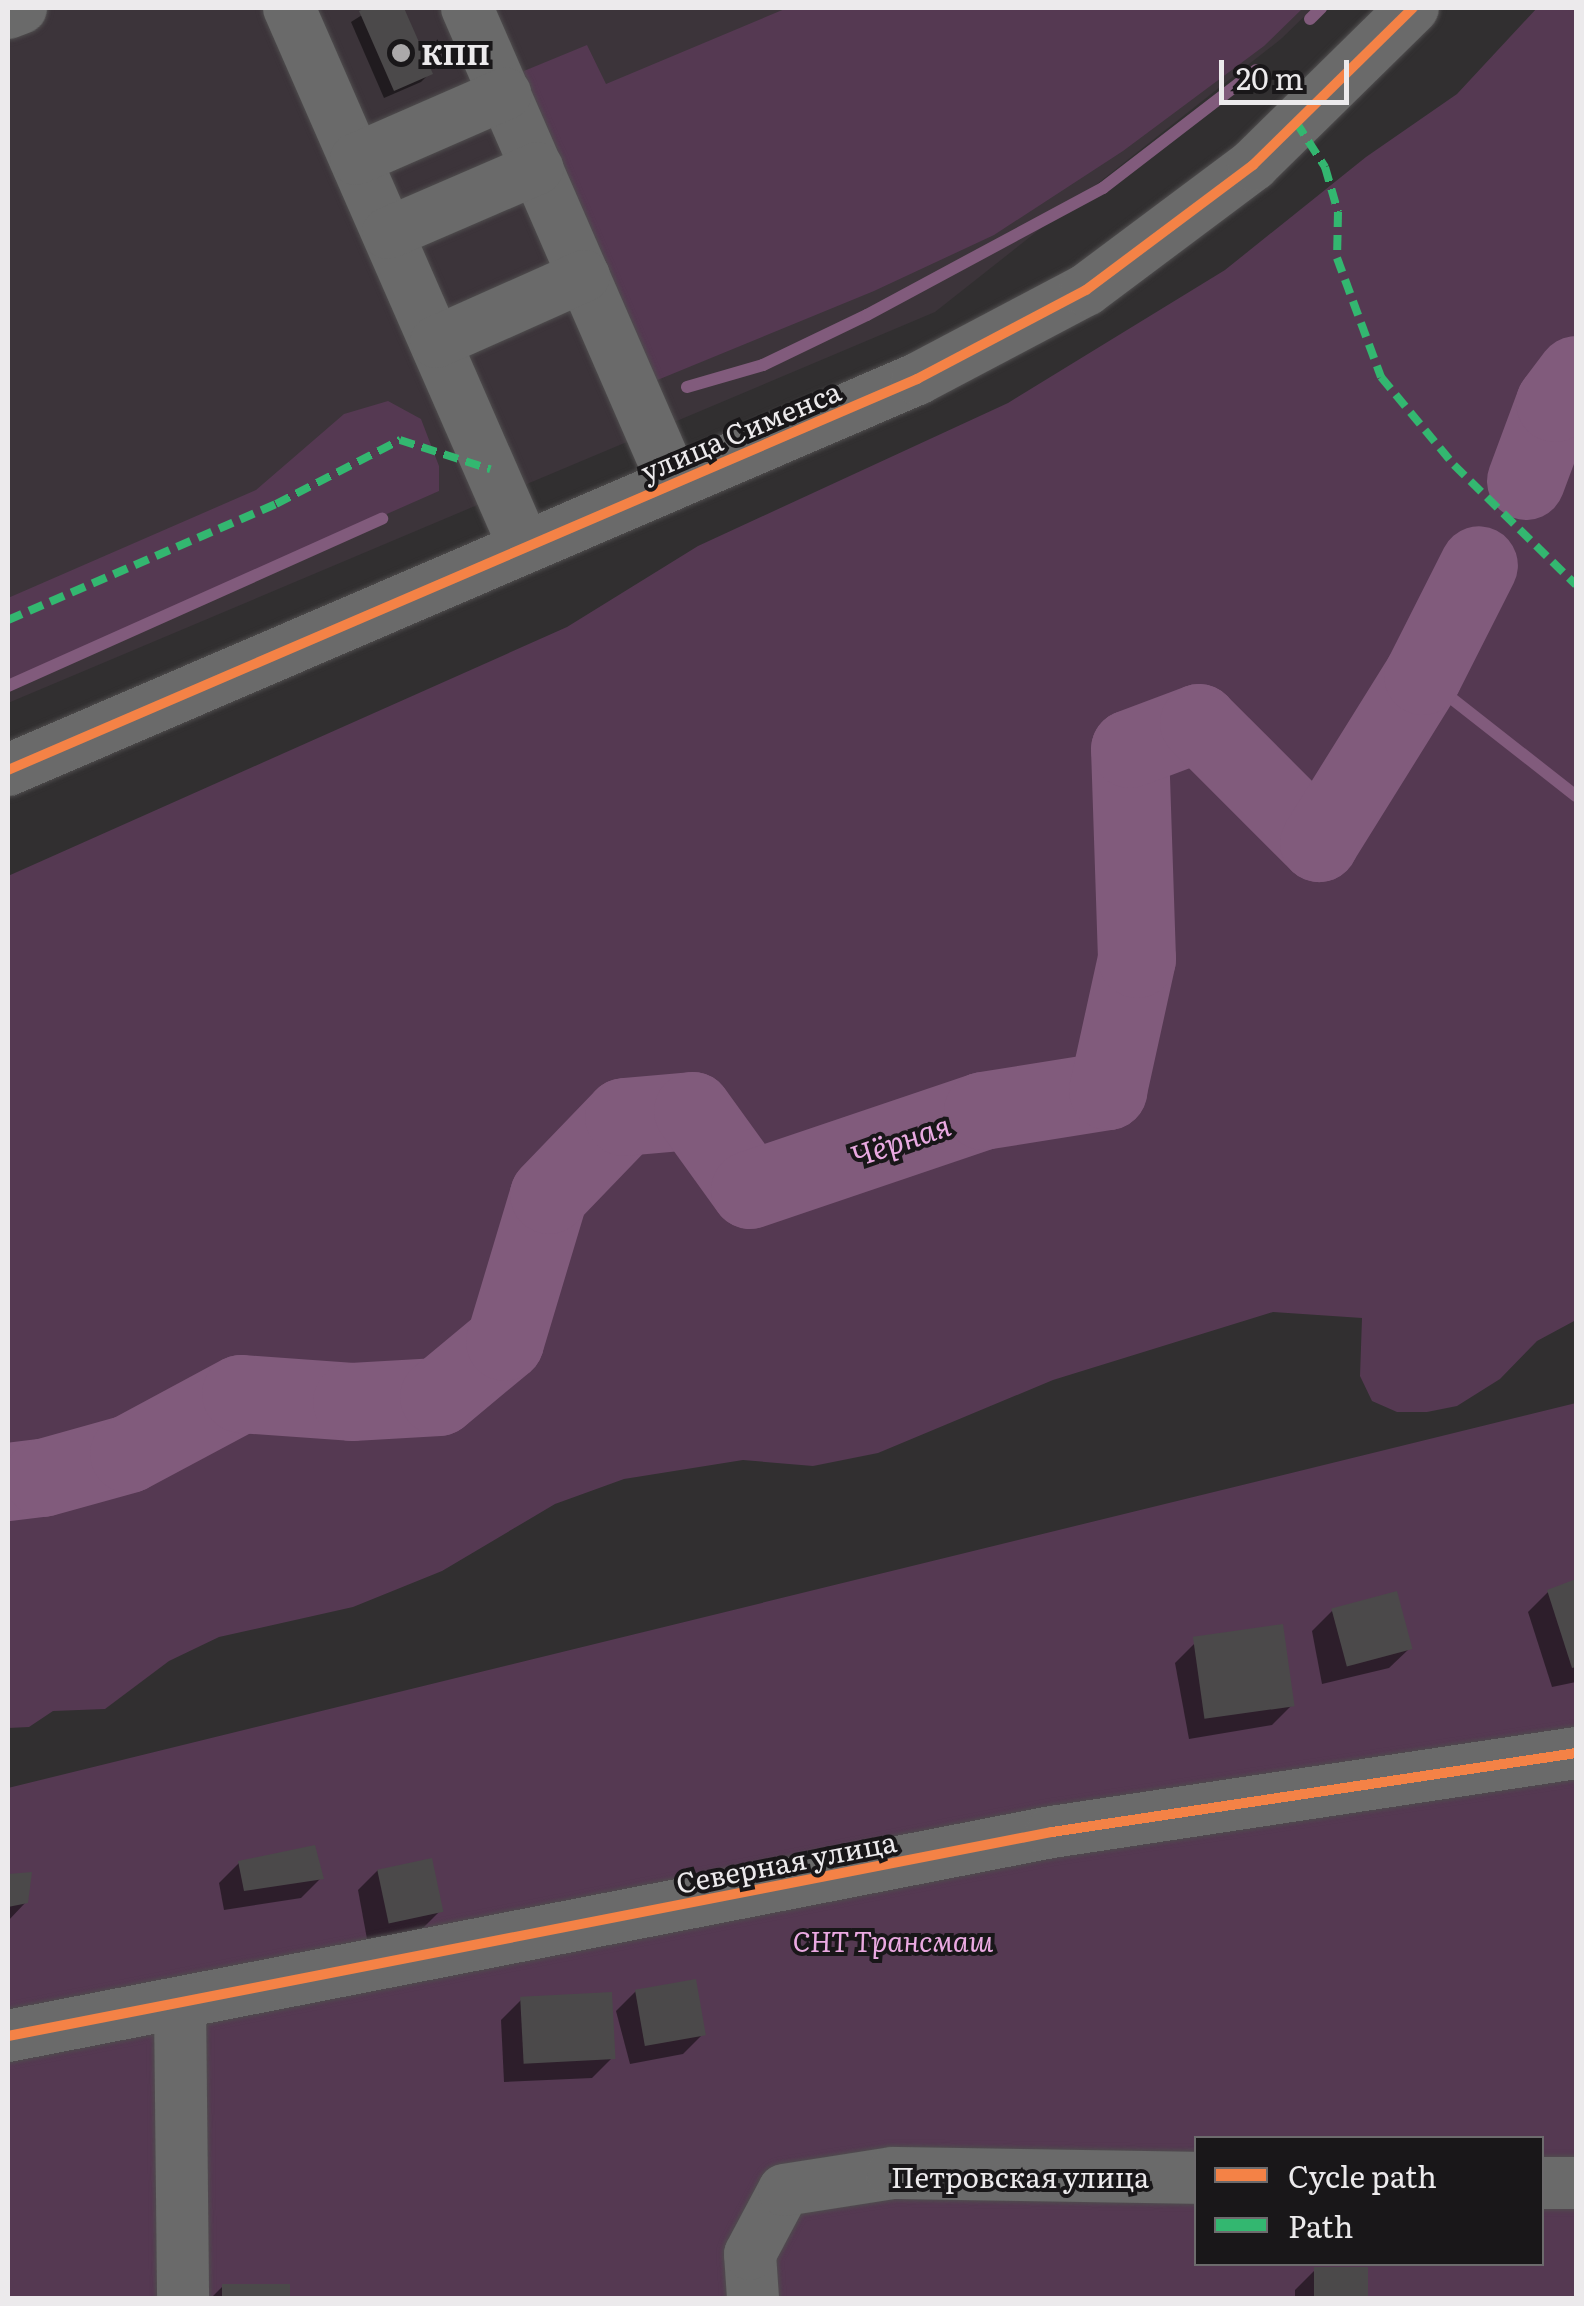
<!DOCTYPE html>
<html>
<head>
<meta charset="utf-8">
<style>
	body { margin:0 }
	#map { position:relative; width:1584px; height:2306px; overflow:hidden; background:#312f30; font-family:Literata,serif }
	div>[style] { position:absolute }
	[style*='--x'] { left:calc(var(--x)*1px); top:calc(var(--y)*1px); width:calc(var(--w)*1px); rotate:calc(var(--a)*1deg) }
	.built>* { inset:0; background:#3c343a }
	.green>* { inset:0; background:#553952 }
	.shadow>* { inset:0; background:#0007 }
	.stream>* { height:12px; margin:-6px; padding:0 6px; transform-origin:6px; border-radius:6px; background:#815b7c }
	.river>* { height:78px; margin:-39px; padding:0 39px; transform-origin:39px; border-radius:39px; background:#815b7c }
	.building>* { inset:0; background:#4b494a; transform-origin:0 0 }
	.roads { filter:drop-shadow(0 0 2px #4f4d4e) drop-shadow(0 0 2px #4f4d4e) }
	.minor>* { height:52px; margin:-26px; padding:0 26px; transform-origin:26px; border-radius:26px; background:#6a6a6a }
	.quiet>* { height:8px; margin-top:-4px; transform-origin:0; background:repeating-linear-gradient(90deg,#33b770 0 15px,transparent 0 23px) }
	.cycleway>* { height:10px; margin:-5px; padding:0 5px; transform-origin:5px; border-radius:5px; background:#f48246 }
	.dots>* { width:28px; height:28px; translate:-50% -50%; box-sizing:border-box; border:5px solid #191719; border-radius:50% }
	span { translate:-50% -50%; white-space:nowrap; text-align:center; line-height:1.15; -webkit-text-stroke:8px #191719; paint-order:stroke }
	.poi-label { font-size:28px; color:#eceaec; font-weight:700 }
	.left { translate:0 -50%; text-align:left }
	.street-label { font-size:28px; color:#eceaec }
	.park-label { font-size:28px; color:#eaa9e1; font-style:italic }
	.water-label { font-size:30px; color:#e9a9e1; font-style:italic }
	.frame { position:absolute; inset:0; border:10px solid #eceaec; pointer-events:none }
	.legend { position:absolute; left:1194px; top:2136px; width:350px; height:130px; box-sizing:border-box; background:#191719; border:2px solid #6d6b6d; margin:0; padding:12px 18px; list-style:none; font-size:30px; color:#eceaec }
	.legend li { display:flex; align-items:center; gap:20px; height:50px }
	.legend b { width:50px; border:2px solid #6d6b6d }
	.scale { position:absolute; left:1219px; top:60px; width:130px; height:45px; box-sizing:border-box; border:5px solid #eceaec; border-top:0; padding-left:12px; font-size:30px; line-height:35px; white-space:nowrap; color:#eceaec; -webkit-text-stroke:8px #191719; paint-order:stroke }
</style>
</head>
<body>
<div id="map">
	<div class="built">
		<div style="clip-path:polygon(8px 8px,1313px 8px,1281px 39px,935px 312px,8px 703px)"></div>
	</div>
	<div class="green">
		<div style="clip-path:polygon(787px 8px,1303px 8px,1264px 46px,1123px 151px,994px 235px,874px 291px,655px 381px,519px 73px,587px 45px,606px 84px)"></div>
		<div style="clip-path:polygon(1537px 8px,1576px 8px,1576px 1320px,1537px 1341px,1500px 1379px,1457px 1406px,1427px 1412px,1397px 1412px,1372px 1401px,1360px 1376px,1362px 1318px,1273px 1312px,1053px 1380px,878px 1453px,813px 1466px,743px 1460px,624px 1479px,555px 1504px,442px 1571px,353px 1607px,219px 1637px,169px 1661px,105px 1709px,53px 1711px,29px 1727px,8px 1728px,8px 876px,567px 627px,698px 546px,1008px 403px,1225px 270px,1366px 157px,1457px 94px)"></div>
		<div style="clip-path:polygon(388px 401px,421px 419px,439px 466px,439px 491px,8px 681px,8px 598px,256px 490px,344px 414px)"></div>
		<div style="clip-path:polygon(evenodd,1576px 1403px,1576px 2298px,8px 2298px,8px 1788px,1576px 1403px,1196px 2138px,1542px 2138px,1542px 2264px,1196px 2264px,1196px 2138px)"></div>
	</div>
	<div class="shadow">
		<div style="clip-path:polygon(373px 8px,402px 8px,430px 73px,421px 82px,384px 98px,351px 22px)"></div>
		<div style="clip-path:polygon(1576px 1584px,1576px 1682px,1552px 1687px,1528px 1612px,1548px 1592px)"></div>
		<div style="clip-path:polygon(1332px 1611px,1409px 1649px,1389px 1668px,1322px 1684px,1312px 1631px)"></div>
		<div style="clip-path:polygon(1195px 1643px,1292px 1705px,1272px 1725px,1189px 1739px,1175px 1663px)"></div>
		<div style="clip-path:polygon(239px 1863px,321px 1878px,301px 1898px,224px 1910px,219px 1883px)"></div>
		<div style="clip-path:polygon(378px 1870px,440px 1911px,420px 1931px,367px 1939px,358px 1890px)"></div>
		<div style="clip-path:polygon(29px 1874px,26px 1902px,8px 1921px,8px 1877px)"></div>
		<div style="clip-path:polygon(636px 1991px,703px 2034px,683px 2054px,630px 2064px,616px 2011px)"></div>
		<div style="clip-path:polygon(521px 2000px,612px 2058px,592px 2078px,504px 2082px,501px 2020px)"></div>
		<div style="clip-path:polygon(1365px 2269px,1365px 2298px,1295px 2298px,1295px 2290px,1315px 2270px)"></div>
		<div style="clip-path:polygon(223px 2286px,288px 2287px,288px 2298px,211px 2298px)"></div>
		<div style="clip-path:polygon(1063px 2296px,1063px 2298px,991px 2298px)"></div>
	</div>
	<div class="stream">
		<div style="--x:1310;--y:19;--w:16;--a:-45"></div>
		<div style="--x:687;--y:387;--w:79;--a:-16.1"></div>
		<div style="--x:763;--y:365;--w:115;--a:-25.7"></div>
		<div style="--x:867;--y:315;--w:268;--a:-28.3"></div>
		<div style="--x:1103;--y:188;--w:193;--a:-37.6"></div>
		<div style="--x:1423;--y:676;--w:194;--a:38.1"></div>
		<div style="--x:8;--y:686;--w:410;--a:-24.1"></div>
	</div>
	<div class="river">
		<div style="--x:1526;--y:481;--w:83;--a:-69.6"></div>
		<div style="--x:1555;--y:403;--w:35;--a:-53"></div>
		<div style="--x:8;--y:1482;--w:35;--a:-7"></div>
		<div style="--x:43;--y:1478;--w:89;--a:-15.6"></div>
		<div style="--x:129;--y:1454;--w:127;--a:-28.2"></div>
		<div style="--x:241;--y:1394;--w:111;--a:4.1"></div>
		<div style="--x:352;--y:1402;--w:87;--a:-3.3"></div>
		<div style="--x:439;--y:1397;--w:86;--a:-39.8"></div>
		<div style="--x:505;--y:1342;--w:153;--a:-73.3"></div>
		<div style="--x:549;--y:1195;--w:108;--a:-46.1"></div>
		<div style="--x:624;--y:1117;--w:69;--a:-5"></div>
		<div style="--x:693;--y:1111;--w:97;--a:54.2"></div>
		<div style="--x:750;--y:1190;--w:246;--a:-18.7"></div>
		<div style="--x:983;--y:1111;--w:127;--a:-9.1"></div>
		<div style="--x:1108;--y:1091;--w:135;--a:-77.6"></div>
		<div style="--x:1137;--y:959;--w:210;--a:-91.9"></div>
		<div style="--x:1130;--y:749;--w:74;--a:-20.6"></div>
		<div style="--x:1199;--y:723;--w:170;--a:45"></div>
		<div style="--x:1319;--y:843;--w:197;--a:-58.1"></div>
		<div style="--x:1423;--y:676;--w:124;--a:-63.2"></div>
	</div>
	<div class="building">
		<div style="clip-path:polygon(366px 8px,404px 8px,433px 74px,394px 91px,359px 11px)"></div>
		<div style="clip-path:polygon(1576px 1579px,1576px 1667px,1572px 1668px,1547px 1590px)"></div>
		<div style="left:1397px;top:1591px;width:60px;height:68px;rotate:75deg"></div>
		<div style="left:1283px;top:1624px;width:83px;height:91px;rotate:82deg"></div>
		<div style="clip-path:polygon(315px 1845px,324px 1879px,244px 1891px,238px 1861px)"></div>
		<div style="left:432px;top:1858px;width:55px;height:56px;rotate:78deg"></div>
		<div style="clip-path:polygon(32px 1872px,28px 1903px,8px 1907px,8px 1874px)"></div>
		<div style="left:696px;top:1979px;width:57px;height:62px;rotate:80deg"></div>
		<div style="left:612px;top:1992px;width:67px;height:92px;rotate:87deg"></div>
		<div style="left:1314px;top:2267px;width:54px;height:31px"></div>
		<div style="left:222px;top:2284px;width:68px;height:14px"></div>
	</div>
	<div class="roads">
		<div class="minor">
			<div style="--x:289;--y:8;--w:587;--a:66.4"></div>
			<div style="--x:467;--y:8;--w:517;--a:66.51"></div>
			<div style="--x:8;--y:13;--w:14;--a:-21"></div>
			<div style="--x:356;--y:159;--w:163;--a:-23.6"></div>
			<div style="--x:388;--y:233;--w:163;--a:-23.4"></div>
			<div style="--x:436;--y:342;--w:162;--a:-24"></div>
			<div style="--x:8;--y:770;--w:990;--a:-23.27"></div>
			<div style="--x:917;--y:379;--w:191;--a:-27.8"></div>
			<div style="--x:1086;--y:290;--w:209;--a:-36.8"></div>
			<div style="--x:1253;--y:165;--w:224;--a:-44.5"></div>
			<div style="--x:180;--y:2003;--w:295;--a:89.4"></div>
			<div style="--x:8;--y:2036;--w:1064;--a:-11.06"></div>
			<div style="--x:1052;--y:1832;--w:530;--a:-8.57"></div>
			<div style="--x:1542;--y:2183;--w:34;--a:0"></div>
			<div style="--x:753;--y:2298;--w:44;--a:-93.9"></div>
			<div style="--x:750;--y:2254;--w:72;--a:-62"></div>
			<div style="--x:784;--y:2190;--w:110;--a:-8.9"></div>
			<div style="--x:893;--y:2173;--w:303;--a:0.9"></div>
		</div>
	</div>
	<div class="quiet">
		<div style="--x:1296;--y:122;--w:54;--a:57.2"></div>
		<div style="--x:1325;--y:167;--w:47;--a:73.9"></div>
		<div style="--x:1338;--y:212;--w:46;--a:91.2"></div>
		<div style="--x:1337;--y:258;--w:127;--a:69.7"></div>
		<div style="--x:1381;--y:377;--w:114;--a:50.3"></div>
		<div style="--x:1454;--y:465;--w:171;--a:44.5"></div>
		<div style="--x:8;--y:620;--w:292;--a:-23.4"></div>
		<div style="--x:276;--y:504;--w:140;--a:-27.3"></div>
		<div style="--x:400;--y:440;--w:95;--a:17.9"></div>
	</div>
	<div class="cycleway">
		<div style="--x:8;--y:770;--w:990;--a:-23.27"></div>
		<div style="--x:917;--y:379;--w:191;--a:-27.8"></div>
		<div style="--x:1086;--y:290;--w:209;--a:-36.8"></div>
		<div style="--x:1253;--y:165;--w:224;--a:-44.5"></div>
		<div style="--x:8;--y:2036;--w:1064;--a:-11.06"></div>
		<div style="--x:1052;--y:1832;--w:530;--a:-8.57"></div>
	</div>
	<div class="dots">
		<div style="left:401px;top:53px;background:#aba9aa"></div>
	</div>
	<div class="poi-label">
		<span class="left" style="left:421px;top:53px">КПП</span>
	</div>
	<div class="street-label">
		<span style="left:740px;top:430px;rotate:-23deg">улица Сименса</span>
		<span style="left:786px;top:1861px;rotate:-11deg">Северная улица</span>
		<span style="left:1020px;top:2176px">Петровская улица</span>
	</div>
	<div class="park-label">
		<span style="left:893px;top:1940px">СНТ Трансмаш</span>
	</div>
	<div class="water-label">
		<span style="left:900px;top:1139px;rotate:-19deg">Чёрная</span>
	</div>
	<div class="frame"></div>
	<ul class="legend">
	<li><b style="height:12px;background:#f48246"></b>Cycle path</li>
	<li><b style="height:12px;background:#33b770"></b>Path</li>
	</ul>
	<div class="scale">20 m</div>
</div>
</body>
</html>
